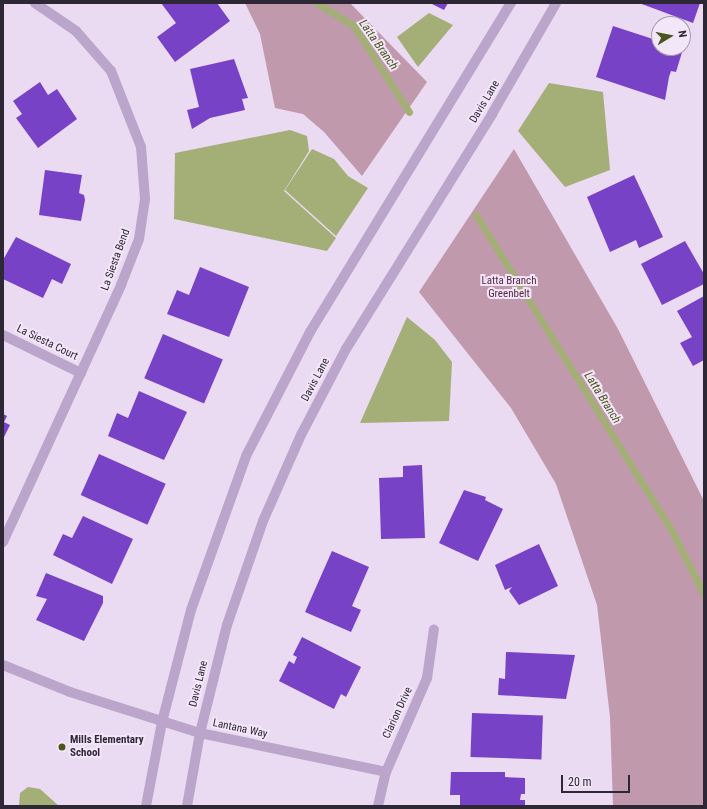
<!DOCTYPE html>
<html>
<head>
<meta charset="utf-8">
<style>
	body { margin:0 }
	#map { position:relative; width:707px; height:809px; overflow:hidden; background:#eadaf2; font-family:"Roboto Condensed",sans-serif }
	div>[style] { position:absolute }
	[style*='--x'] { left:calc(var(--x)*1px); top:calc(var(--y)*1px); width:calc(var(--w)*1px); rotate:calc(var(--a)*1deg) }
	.green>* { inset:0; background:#c199ad }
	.water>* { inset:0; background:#a4af78 }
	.stream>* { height:7px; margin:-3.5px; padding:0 3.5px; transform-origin:3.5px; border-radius:3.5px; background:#a4af78 }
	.building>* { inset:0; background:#7842c7; transform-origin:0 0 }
	.minor>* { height:10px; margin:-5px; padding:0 5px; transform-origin:5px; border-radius:5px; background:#bca5ca }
	.tertiary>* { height:10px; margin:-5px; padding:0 5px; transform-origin:5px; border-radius:5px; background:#bca5ca }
	.dots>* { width:11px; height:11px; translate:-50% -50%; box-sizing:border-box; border:2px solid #f4e6f9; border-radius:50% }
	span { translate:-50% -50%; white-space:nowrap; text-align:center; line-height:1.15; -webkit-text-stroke:4px #f4e6f9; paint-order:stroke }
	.street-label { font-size:11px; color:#2e2735 }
	.park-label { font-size:11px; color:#542a3e }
	.poi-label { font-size:11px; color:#2e2735; font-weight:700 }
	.left { translate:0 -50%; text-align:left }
	.water-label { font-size:12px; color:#4a571c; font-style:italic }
	.frame { position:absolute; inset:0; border:4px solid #2e2735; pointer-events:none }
	.north { position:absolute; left:651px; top:16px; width:40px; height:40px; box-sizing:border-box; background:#f4e6f9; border:1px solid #a59aab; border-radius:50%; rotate:80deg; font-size:11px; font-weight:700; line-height:16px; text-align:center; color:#2e2735 }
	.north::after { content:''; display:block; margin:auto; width:14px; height:18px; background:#4a571c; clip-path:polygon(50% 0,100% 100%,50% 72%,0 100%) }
	.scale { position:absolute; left:561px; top:775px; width:69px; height:18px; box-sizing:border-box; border:2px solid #2e2735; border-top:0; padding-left:5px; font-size:12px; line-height:14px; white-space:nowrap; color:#2e2735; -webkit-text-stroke:3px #f4e6f9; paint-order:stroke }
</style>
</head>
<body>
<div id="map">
	<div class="green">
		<div style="clip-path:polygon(245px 3px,350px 3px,427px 82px,362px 176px,324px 132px,303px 114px,275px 108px,260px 34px)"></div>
		<div style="clip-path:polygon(514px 149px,618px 329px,704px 501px,704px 806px,613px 806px,610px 717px,597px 605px,556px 484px,511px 408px,419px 292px)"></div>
	</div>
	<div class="water">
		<div style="clip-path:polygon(429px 13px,453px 25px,418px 67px,397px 37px)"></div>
		<div style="clip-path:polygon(549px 83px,603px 92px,610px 170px,565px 187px,518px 131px)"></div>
		<div style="clip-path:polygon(290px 130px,307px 136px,309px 151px,284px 191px,336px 238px,327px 251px,174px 219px,175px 153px)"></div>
		<div style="clip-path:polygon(312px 149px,334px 159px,348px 176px,368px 188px,336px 236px,285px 190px)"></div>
		<div style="clip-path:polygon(407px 317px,435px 340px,452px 362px,449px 421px,360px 423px)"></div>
		<div style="clip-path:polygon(28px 787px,40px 789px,59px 806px,19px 806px,20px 793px)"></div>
	</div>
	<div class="stream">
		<div style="--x:317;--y:3;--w:44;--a:31.9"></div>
		<div style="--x:354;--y:26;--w:102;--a:57.4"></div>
		<div style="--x:476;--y:215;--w:374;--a:58.2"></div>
		<div style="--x:673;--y:533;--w:69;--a:63.4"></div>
	</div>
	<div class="building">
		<div style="clip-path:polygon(161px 3px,217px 3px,230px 21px,175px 62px,157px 37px,176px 23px)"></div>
		<div style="clip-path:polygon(430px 3px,448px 3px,444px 10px)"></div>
		<div style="clip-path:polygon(639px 3px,700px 3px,693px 23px)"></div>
		<div style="clip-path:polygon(613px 26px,659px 41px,659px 48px,683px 49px,676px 72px,671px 71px,669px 77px,665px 100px,596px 77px)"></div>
		<div style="clip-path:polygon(234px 59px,248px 98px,242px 99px,245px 110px,210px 118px,192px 129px,187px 110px,199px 107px,190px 69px)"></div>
		<div style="clip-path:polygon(40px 82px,48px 95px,57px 89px,77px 119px,38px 148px,16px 118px,22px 114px,13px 101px)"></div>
		<div style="clip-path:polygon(45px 170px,82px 175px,79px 193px,84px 195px,85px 200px,81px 221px,39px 215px)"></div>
		<div style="clip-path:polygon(634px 175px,663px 237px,639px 248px,636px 240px,610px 252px,587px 197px)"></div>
		<div style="clip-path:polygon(16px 237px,71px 264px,62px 284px,52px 279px,43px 298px,3px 279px,3px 260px)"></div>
		<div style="clip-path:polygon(685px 241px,704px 274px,704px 284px,662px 305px,641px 264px)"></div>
		<div style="clip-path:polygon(200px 267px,249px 287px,229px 337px,167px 314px,177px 290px,189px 295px)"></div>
		<div style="clip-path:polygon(704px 296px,704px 360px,693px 366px,680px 343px,692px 337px,677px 311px)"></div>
		<div style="left:163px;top:334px;width:65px;height:48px;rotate:23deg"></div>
		<div style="clip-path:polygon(139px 391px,187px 412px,164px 460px,108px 436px,117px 413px,128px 418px)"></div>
		<div style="clip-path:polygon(3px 414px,7px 416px,4px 422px,10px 425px,3px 439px)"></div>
		<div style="left:99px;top:454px;width:73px;height:45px;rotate:24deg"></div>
		<div style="clip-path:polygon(422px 465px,425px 538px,381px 539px,379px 478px,403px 477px,403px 466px)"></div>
		<div style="clip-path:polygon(464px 490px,486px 497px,485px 500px,503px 509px,478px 561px,439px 543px)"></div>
		<div style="clip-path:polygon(83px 516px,133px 539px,112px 584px,53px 555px,63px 534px,72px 538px)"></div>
		<div style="clip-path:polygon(539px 544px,558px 586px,519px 605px,509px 591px,512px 587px,505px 590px,495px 565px)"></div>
		<div style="clip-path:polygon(332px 551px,369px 567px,352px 606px,361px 610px,351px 632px,305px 612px)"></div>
		<div style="clip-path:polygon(46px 573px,103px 596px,103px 603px,84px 641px,36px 620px,47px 599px,36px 596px)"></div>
		<div style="clip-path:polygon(302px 637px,361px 667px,346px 697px,341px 694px,334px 709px,279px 681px,289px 661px,294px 664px,297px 657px,293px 655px)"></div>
		<div style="clip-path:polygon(506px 652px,575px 655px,566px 699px,498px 695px,499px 678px,505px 679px)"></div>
		<div style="left:472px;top:713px;width:71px;height:44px;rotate:2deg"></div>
		<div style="clip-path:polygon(451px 772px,505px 772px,505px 777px,525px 778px,525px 794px,521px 794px,520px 800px,525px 800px,525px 806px,460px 806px,460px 795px,450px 795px)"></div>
	</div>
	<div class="minor">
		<div style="--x:3;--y:335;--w:87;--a:26"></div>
		<div style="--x:3;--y:542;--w:283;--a:-65.3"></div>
		<div style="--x:121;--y:285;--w:49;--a:-68.6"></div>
		<div style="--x:139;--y:239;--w:40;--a:-81.5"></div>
		<div style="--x:145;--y:199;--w:52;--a:-94.4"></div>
		<div style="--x:141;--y:147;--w:82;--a:-111.5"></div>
		<div style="--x:111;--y:71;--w:53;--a:-131.2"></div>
		<div style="--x:76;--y:31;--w:50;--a:-145.7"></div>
		<div style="--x:3;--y:665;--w:72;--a:21.9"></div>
		<div style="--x:70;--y:692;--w:136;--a:17.5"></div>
		<div style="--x:200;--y:733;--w:190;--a:11.8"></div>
		<div style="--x:378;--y:806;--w:35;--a:-77"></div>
		<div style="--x:386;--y:772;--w:103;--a:-66.4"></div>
		<div style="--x:427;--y:678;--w:49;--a:-81.9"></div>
	</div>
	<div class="tertiary">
		<div style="--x:146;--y:806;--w:86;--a:-79.2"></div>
		<div style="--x:162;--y:722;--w:116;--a:-75.5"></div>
		<div style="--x:191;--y:610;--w:164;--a:-70.3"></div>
		<div style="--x:246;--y:456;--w:140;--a:-62.7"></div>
		<div style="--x:310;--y:332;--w:386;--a:-58.6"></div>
		<div style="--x:187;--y:806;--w:74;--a:-79.9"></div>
		<div style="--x:200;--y:733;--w:111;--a:-76"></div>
		<div style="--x:227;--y:625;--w:110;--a:-70.9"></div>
		<div style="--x:263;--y:521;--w:94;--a:-66.2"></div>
		<div style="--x:301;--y:435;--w:97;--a:-62.4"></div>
		<div style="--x:346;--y:349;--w:277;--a:-58.1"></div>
		<div style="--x:492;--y:114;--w:128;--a:-60"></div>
	</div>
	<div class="dots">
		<div style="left:62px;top:747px;background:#4a571c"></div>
	</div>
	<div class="street-label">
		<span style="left:485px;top:102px;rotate:-59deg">Davis Lane</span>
		<span style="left:116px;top:260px;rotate:-70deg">La Siesta Bend</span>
		<span style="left:47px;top:343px;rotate:26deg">La Siesta Court</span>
		<span style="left:316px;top:380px;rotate:-62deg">Davis Lane</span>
		<span style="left:199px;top:684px;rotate:-76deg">Davis Lane</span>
		<span style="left:398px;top:713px;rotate:-65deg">Clarion Drive</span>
		<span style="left:240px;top:729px;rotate:12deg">Lantana Way</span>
	</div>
	<div class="park-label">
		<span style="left:509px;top:288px">Latta Branch<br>Greenbelt</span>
	</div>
	<div class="poi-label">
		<span class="left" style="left:70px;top:747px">Mills Elementary<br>School</span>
	</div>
	<div class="water-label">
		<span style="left:378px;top:45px;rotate:55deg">Latta Branch</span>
		<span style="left:602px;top:398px;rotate:58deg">Latta Branch</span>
	</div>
	<div class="frame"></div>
	<div class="north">N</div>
	<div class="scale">20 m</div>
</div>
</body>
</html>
